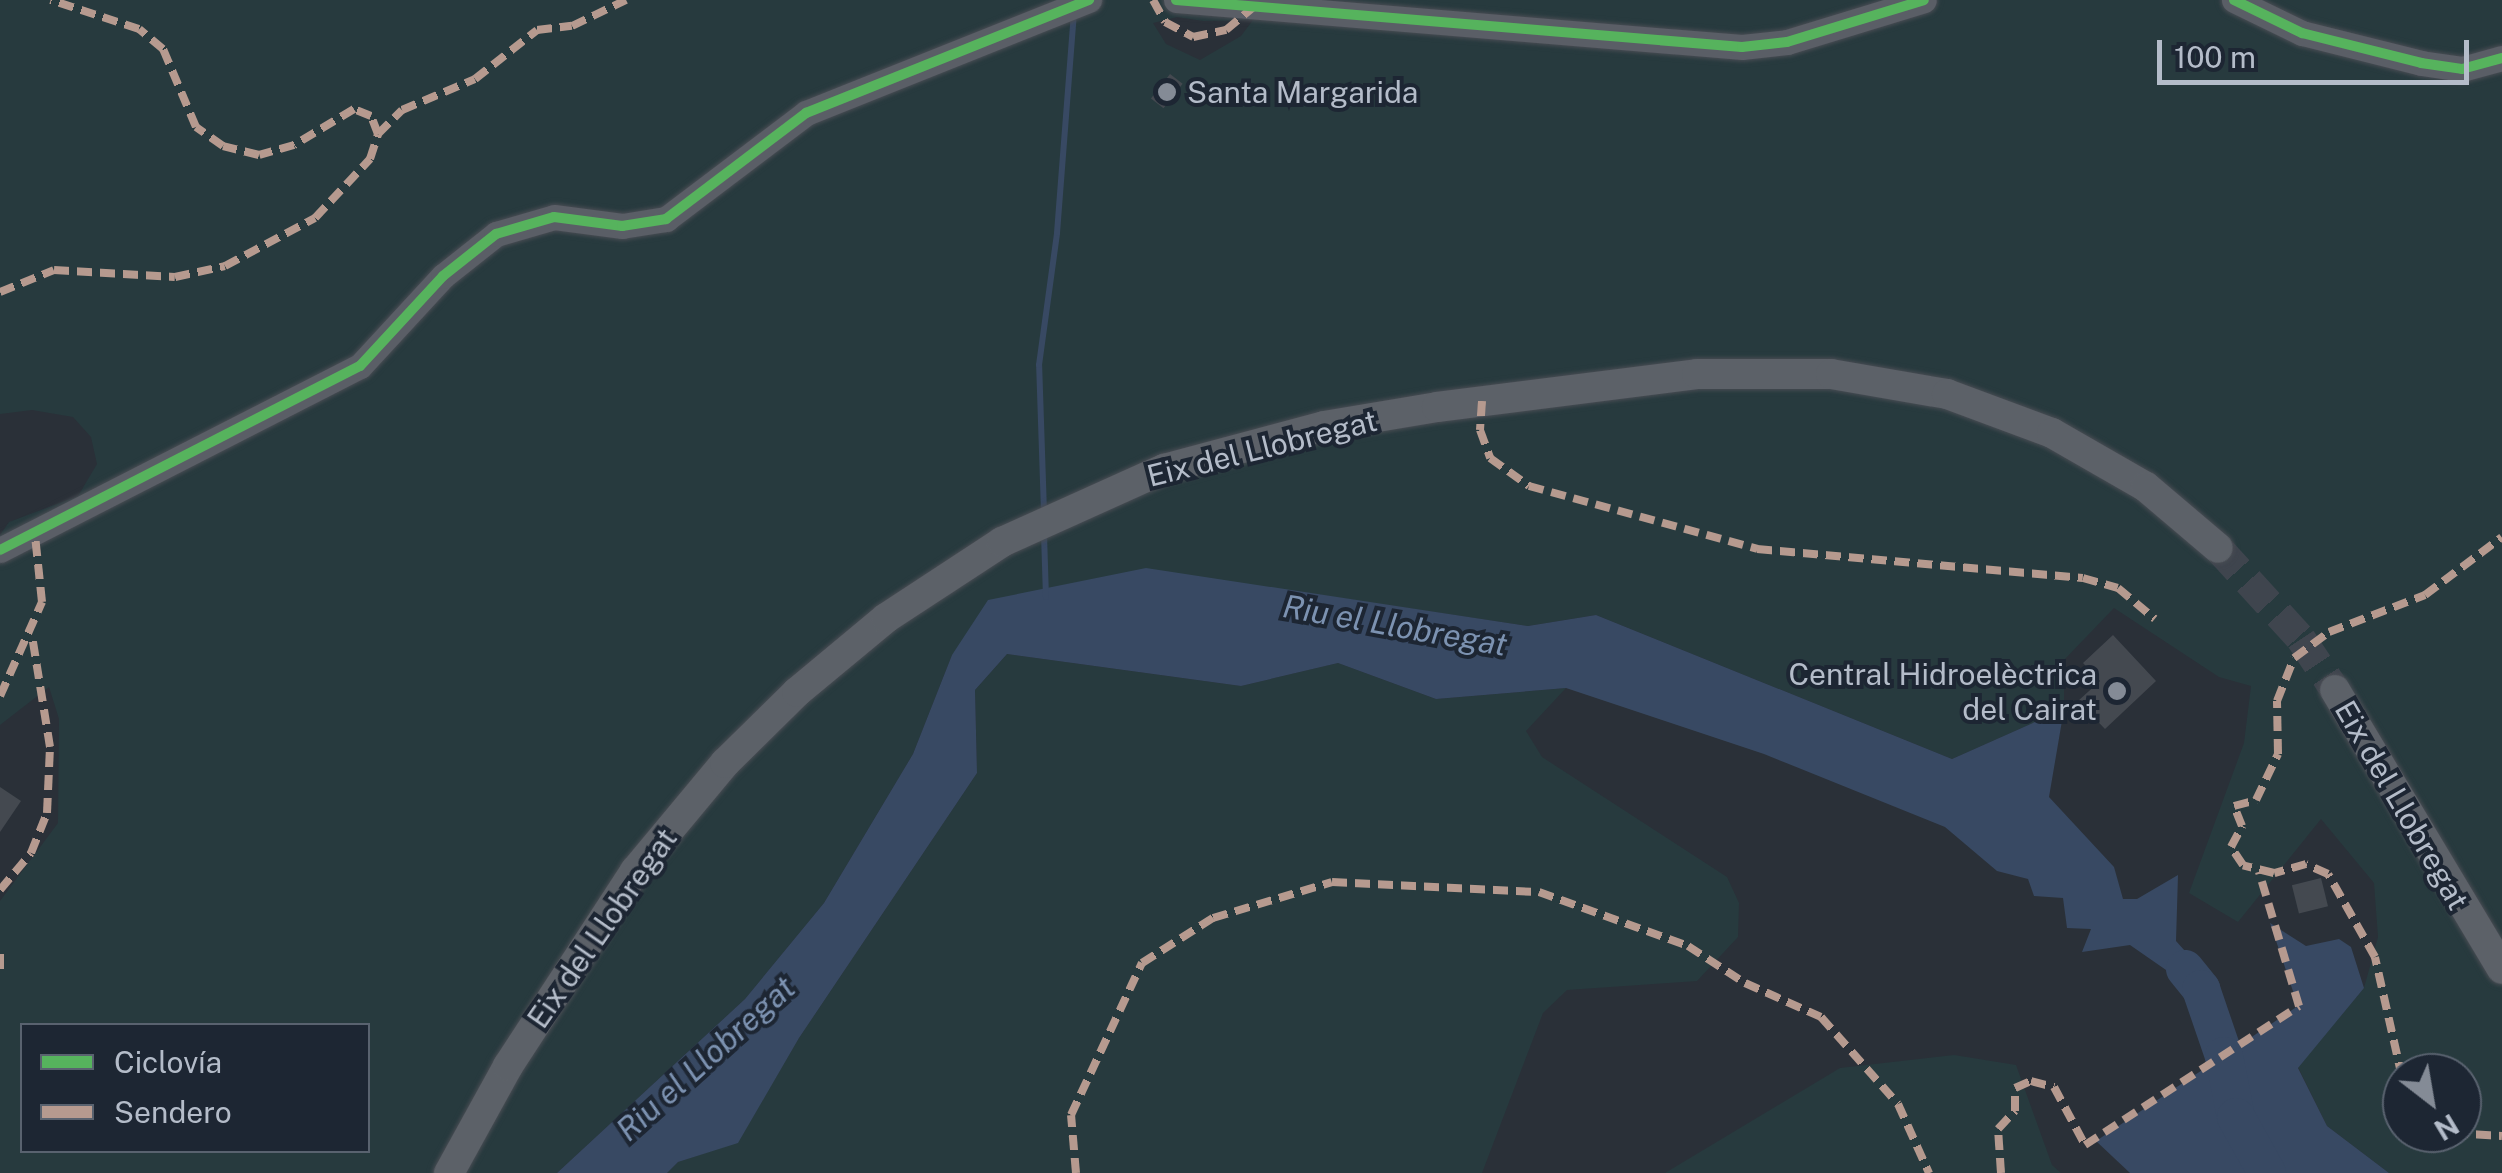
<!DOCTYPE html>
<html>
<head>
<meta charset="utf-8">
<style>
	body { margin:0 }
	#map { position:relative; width:2502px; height:1173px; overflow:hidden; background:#2a3038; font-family:"Public Sans",sans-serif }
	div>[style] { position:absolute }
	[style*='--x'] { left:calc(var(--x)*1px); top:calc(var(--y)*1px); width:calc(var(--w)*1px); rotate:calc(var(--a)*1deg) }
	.green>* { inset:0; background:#273a3e }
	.water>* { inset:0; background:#384963 }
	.stream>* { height:6px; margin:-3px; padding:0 3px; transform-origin:3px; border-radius:3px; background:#384963 }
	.river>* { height:38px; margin:-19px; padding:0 19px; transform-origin:19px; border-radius:19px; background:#384963 }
	.building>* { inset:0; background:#444950; transform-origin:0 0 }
	.primary-tunnel>* { height:30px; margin-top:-15px; transform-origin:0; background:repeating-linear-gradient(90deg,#3f454e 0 30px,transparent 0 45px) }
	.roads { filter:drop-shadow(0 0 2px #484c53) drop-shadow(0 0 2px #484c53) }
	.tertiary>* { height:25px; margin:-12.5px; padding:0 12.5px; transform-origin:12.5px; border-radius:12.5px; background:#5a5e66 }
	.primary>* { height:30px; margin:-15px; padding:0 15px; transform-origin:15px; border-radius:15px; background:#5c6168 }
	.quiet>* { height:8px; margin-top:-4px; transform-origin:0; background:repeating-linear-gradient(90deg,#b69a8f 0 15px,transparent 0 23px) }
	.cycleway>* { height:10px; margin:-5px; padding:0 5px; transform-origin:5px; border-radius:5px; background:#56b35d }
	.dots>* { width:28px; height:28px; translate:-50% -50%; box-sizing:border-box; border:5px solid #1d2633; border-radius:50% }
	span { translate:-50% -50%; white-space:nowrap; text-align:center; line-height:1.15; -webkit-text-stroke:8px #1d2633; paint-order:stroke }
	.poi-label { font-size:30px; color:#b4bcc9 }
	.left { translate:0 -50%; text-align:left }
	.right { translate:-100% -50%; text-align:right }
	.street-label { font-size:30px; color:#b4bcc9 }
	.water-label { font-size:32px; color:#7c92b1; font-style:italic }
	.legend { position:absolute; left:20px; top:1023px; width:350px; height:130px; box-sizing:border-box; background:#1d2633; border:2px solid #59626f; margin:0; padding:12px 18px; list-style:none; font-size:30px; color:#b4bcc9 }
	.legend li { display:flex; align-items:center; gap:20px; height:50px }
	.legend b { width:50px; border:2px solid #59626f }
	.north { position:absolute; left:2382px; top:1053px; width:100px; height:100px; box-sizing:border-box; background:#1d2633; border:2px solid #59626f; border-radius:50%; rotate:149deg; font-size:28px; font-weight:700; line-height:40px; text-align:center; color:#b4bcc9 }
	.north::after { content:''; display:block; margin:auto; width:35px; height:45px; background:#848b96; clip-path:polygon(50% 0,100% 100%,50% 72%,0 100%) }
	.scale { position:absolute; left:2157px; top:40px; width:312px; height:45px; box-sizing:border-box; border:5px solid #b4bcc9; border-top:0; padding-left:12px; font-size:30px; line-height:35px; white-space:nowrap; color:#b4bcc9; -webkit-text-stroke:8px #1d2633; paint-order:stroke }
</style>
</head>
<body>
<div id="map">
	<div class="green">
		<div style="clip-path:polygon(evenodd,0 0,2502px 0,2502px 1173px,2389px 1173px,2327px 1126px,2298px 1067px,2364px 988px,2378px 937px,2374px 883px,2321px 819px,2238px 922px,2189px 893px,2244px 743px,2251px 686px,2219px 677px,2114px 608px,2064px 660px,2064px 709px,1952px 759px,1596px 615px,1528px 626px,1294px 591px,952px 655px,913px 754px,824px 903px,745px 999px,557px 1173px,0 1173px,0 901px,58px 823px,59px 719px,49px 687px,0 725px,0 535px,9px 522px,78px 496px,97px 464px,91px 437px,73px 417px,32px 410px,0 414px,0 0,1177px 17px,1203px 21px,1253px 20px,1241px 36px,1200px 60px,1166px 44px,1153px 23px,1177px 17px,0 0,22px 1026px,368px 1026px,368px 1150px,22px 1150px,22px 1026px,0 0,2402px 1073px,2462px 1073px,2462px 1133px,2402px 1133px,2402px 1073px)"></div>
		<div style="clip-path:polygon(1007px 654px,1241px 686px,1338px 663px,1436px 699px,1566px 688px,1526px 731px,1542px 757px,1727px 877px,1739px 903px,1738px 937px,1697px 981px,1567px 990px,1543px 1013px,1482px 1173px,667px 1173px,678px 1162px,738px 1142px,799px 1038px,977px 773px,975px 690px)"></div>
		<div style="clip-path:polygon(1954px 1055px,2016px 1065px,2052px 1165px,2061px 1173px,1665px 1173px,1840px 1068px)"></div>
	</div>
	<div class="water">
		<div style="clip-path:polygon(1146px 568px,1528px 626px,1596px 615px,1952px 759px,2064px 709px,2049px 797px,2114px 867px,2123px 899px,2137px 899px,2178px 875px,2176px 941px,2203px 971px,2214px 1008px,2201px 1017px,2179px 979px,2130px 945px,2082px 952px,2091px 929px,2067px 928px,2063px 898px,2034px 896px,2028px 879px,1997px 871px,1945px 827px,1764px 754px,1566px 688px,1436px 699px,1338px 663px,1241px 686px,1007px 654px,975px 690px,977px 773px,799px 1038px,738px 1143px,678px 1162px,667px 1173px,557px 1173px,745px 999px,824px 903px,913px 754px,952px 655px,988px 600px)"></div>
		<div style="clip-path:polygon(2270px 923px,2306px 946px,2339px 939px,2351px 947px,2364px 988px,2298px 1068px,2327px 1126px,2389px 1173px,2130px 1173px,2096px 1141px,2298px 1006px)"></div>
	</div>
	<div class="stream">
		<div style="--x:1044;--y:512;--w:147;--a:-91.9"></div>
		<div style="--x:1039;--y:365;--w:133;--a:-82.2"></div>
		<div style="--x:1057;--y:233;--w:223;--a:-85.6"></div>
		<div style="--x:1044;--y:534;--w:63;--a:88.2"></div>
	</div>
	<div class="river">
		<div style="--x:2185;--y:969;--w:26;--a:51"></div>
		<div style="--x:2201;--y:989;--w:71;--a:71.1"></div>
		<div style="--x:2224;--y:1056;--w:62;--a:78.9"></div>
		<div style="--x:2236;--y:1117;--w:64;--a:61"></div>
	</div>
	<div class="building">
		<div style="left:1170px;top:74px;width:16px;height:31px;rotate:38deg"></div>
		<div style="clip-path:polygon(2113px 635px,2156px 681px,2105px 729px,2078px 701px,2100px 681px,2083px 663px)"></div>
		<div style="clip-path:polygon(0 787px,21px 801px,0 832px)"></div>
		<div style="left:2321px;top:878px;width:29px;height:30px;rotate:76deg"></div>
	</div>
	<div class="primary-tunnel">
		<div style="--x:2218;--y:548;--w:123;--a:47.6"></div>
		<div style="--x:2301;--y:639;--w:61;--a:56.3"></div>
	</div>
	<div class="roads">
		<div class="tertiary">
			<div style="--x:1176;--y:0;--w:568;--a:4.75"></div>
			<div style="--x:1742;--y:47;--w:45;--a:-6.3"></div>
			<div style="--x:1787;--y:42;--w:143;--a:-17"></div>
			<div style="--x:2234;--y:0;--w:76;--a:25.9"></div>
			<div style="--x:2302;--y:33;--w:123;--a:14.1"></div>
			<div style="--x:2421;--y:63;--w:41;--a:8.3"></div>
			<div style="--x:2462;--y:69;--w:41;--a:-15.4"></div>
			<div style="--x:0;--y:550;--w:404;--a:-27.1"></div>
			<div style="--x:360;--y:366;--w:122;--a:-47.3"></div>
			<div style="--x:443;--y:276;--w:68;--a:-38.4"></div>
			<div style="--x:496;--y:234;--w:60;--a:-16.3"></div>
			<div style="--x:554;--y:217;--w:69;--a:7.5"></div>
			<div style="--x:622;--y:226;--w:45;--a:-9"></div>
			<div style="--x:666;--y:219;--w:176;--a:-37.1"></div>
			<div style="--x:806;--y:113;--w:305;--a:-21.8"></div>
		</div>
		<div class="primary">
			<div style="--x:2335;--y:690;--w:325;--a:59.1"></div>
			<div style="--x:449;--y:1173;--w:122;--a:-61.1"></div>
			<div style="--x:508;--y:1066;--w:233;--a:-56.9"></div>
			<div style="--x:635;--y:871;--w:141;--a:-50.2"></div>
			<div style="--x:725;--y:763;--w:101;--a:-44.6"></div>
			<div style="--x:797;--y:692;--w:116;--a:-39.7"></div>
			<div style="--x:886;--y:618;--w:139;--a:-33.2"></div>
			<div style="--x:1002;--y:542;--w:178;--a:-24.3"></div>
			<div style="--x:1164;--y:469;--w:166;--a:-15"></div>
			<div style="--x:1324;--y:426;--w:115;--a:-9.5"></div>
			<div style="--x:1437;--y:407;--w:262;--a:-7.2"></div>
			<div style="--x:1697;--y:374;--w:134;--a:0"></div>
			<div style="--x:1831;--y:374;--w:118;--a:9.8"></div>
			<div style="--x:1947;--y:394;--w:112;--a:20.4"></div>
			<div style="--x:2052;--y:433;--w:108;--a:29.9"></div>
			<div style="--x:2146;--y:487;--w:94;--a:40.3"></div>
		</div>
	</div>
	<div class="quiet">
		<div style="--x:1153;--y:0;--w:25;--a:61"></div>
		<div style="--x:1165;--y:22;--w:32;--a:28"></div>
		<div style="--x:1193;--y:37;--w:34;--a:-12"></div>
		<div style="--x:1226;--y:30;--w:38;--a:-40"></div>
		<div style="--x:378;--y:134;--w:34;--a:-45"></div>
		<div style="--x:402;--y:110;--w:79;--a:-23"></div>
		<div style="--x:475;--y:79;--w:79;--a:-38.3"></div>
		<div style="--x:537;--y:30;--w:35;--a:-7"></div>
		<div style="--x:572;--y:26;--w:60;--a:-25.7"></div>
		<div style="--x:0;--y:292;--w:58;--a:-22.2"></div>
		<div style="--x:54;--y:270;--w:121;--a:3.3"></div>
		<div style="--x:175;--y:277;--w:51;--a:-12.4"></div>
		<div style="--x:225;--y:266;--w:102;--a:-28.1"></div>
		<div style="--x:315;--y:218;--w:81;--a:-47"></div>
		<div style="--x:370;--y:159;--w:26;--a:-72"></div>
		<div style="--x:378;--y:134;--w:19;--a:-111"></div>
		<div style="--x:371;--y:116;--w:18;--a:-158"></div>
		<div style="--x:354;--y:109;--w:70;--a:149"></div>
		<div style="--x:294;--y:145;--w:36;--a:164"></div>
		<div style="--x:259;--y:155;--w:37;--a:-166"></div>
		<div style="--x:223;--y:146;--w:33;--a:-145"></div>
		<div style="--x:196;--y:127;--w:85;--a:-112.9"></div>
		<div style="--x:163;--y:49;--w:31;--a:-140"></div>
		<div style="--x:139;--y:29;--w:93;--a:-161.8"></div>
		<div style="--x:1482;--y:401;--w:29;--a:94"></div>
		<div style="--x:1480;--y:430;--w:30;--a:70"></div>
		<div style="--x:1490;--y:458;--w:48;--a:35.7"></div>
		<div style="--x:1529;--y:486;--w:237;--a:15.4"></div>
		<div style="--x:1757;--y:549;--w:327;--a:5.1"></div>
		<div style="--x:2083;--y:578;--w:36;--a:16"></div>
		<div style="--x:2118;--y:588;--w:48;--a:40"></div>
		<div style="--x:0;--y:696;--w:103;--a:-65.9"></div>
		<div style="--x:42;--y:602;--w:67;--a:-96"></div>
		<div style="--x:0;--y:890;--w:48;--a:-50"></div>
		<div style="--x:31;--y:853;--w:43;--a:-68.2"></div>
		<div style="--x:47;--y:813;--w:66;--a:-87.4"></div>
		<div style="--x:50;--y:747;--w:112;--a:-99.2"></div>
		<div style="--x:0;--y:954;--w:19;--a:90"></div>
		<div style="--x:2402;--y:1077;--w:123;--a:-102.7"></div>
		<div style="--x:2375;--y:957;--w:95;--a:-119.5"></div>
		<div style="--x:2328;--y:874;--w:24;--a:-156"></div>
		<div style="--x:2306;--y:864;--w:33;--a:164"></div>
		<div style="--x:2274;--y:873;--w:32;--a:-166"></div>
		<div style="--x:2243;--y:865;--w:22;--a:-124"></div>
		<div style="--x:2231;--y:847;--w:24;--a:-62"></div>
		<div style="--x:2242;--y:826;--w:22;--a:-112"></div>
		<div style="--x:2234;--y:806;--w:23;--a:-15"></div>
		<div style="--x:2256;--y:800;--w:51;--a:-64.4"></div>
		<div style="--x:2278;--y:754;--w:53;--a:-91.1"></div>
		<div style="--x:2277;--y:701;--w:46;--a:-68.4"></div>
		<div style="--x:2294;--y:658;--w:44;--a:-36.6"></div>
		<div style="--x:2329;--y:632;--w:103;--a:-21.1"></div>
		<div style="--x:2425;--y:595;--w:96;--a:-37"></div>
		<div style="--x:2453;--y:1133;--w:49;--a:3.5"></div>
		<div style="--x:1076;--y:1173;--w:58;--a:-94.9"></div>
		<div style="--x:1071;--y:1115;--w:168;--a:-65"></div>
		<div style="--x:1142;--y:963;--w:84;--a:-32.4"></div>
		<div style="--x:1213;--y:918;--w:124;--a:-16.8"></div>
		<div style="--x:1332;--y:882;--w:207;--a:2.8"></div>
		<div style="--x:1539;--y:892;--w:158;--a:19.9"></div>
		<div style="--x:1688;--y:946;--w:68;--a:33"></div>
		<div style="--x:1745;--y:983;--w:83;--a:24.1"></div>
		<div style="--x:1821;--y:1017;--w:116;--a:48.5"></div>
		<div style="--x:1898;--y:1104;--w:76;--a:65.8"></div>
		<div style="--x:2001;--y:1173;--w:44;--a:-93.9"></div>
		<div style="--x:1998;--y:1129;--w:25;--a:-47"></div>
		<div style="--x:2015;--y:1111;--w:23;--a:-90"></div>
		<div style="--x:2015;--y:1088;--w:17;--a:-24"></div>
		<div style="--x:2031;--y:1081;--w:24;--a:15"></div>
		<div style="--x:2054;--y:1087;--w:66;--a:61.9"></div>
		<div style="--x:2085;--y:1145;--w:255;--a:-33"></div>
		<div style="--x:2299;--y:1006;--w:140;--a:-106.6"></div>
	</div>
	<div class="cycleway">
		<div style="--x:1176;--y:0;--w:568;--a:4.75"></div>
		<div style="--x:1742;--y:47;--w:45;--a:-6.3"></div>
		<div style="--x:1787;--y:42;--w:143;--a:-17"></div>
		<div style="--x:2234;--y:0;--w:76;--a:25.9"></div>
		<div style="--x:2302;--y:33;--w:123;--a:14.1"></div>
		<div style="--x:2421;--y:63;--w:41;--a:8.3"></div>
		<div style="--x:2462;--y:69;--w:41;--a:-15.4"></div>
		<div style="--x:0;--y:550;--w:404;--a:-27.1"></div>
		<div style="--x:360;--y:366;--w:122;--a:-47.3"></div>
		<div style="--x:443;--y:276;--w:68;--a:-38.4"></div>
		<div style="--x:496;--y:234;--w:60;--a:-16.3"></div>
		<div style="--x:554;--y:217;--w:69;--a:7.5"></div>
		<div style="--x:622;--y:226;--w:45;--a:-9"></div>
		<div style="--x:666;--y:219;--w:176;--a:-37.1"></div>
		<div style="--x:806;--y:113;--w:305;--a:-21.8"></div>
	</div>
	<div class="dots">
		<div style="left:1167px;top:92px;background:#848b96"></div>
		<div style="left:2117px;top:691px;background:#848b96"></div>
	</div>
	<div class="poi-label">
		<span class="left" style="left:1187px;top:92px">Santa Margarida</span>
		<span class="right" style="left:2097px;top:691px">Central Hidroelèctrica<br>del Cairat</span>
	</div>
	<div class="street-label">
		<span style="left:1262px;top:448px;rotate:-14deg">Eix del Llobregat</span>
		<span style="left:2402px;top:805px;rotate:60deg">Eix del Llobregat</span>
		<span style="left:602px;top:928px;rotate:-55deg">Eix del Llobregat</span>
	</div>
	<div class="water-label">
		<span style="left:1395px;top:626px;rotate:10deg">Riu el Llobregat</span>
		<span style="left:706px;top:1059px;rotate:-42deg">Riu el Llobregat</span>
	</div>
	<ul class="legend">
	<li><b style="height:12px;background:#56b35d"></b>Ciclovía</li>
	<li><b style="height:12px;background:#b69a8f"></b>Sendero</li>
	</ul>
	<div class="north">N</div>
	<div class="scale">100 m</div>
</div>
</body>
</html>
